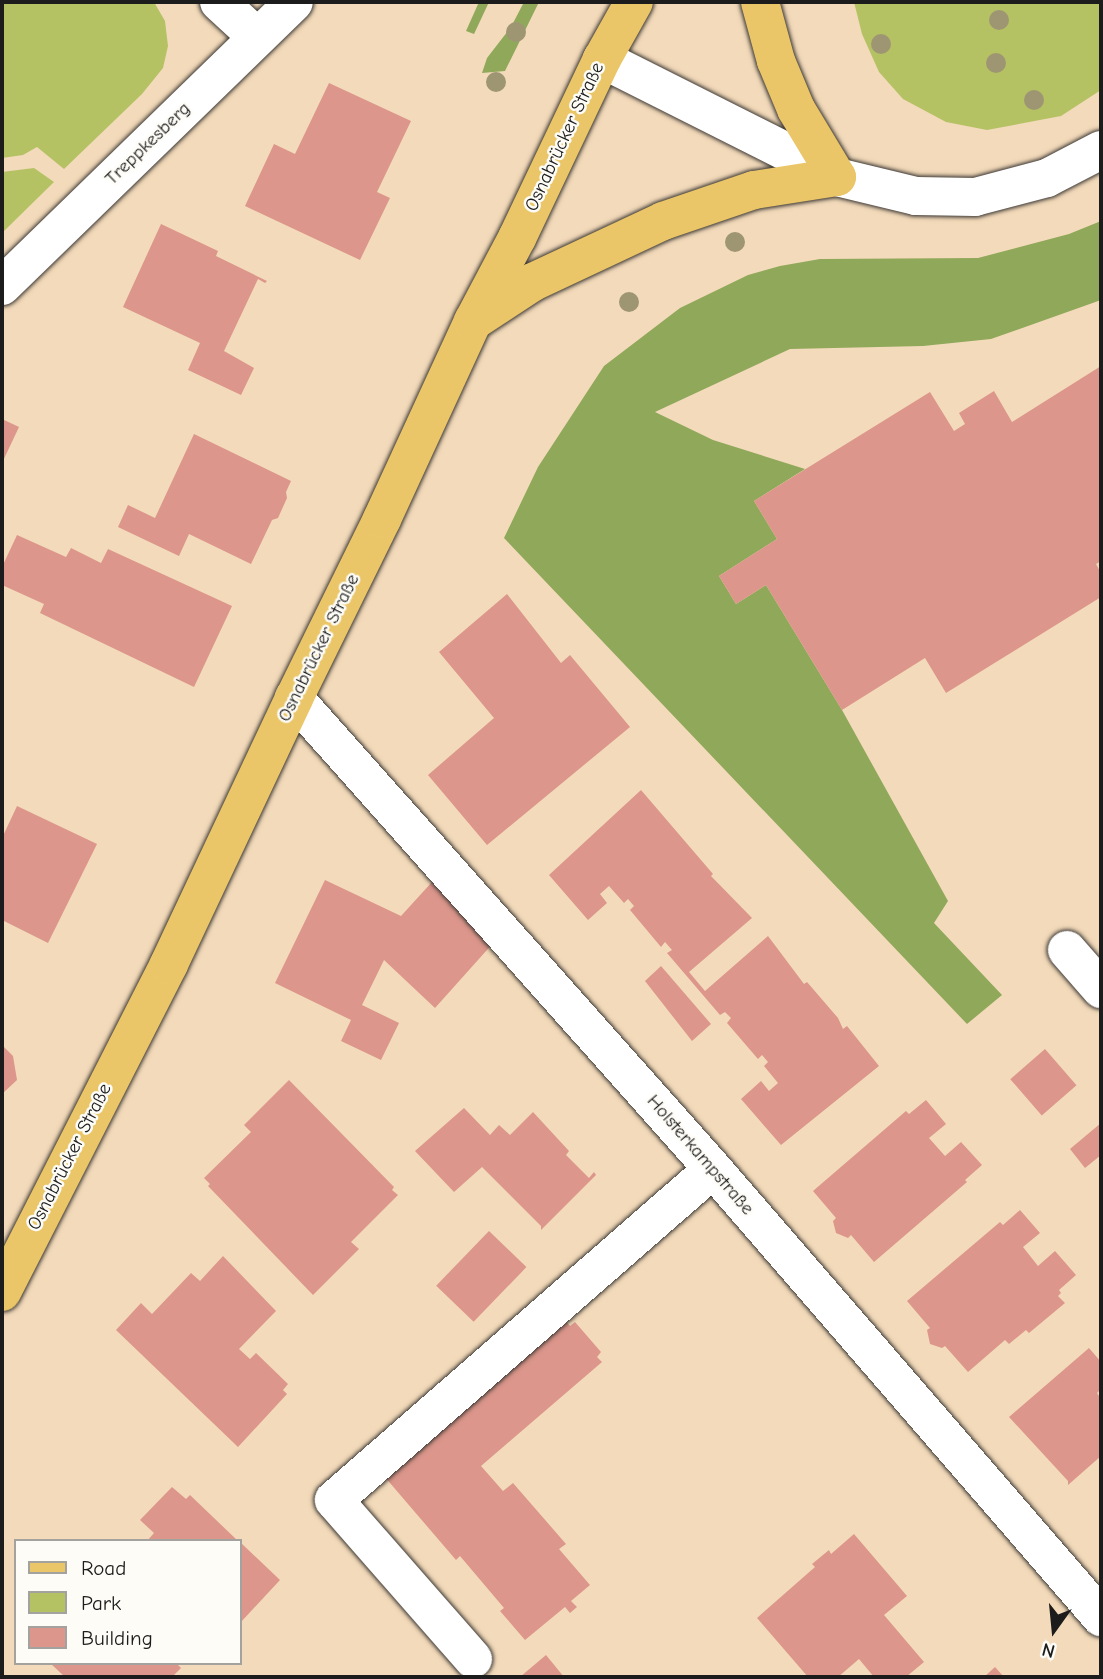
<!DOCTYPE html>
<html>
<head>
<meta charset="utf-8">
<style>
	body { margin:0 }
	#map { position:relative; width:1103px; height:1679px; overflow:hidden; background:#f3daba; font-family:"Comic Neue",sans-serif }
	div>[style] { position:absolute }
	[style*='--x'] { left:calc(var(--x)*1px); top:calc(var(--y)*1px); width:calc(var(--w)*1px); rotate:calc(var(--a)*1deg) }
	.green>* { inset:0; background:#b5c264 }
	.forest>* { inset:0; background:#90a85a }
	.building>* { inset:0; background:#dc968b; transform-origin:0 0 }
	.roads { filter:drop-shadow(0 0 2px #3c3834) drop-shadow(0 0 2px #3c3834) }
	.minor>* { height:38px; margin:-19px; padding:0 19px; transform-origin:19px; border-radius:19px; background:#fff }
	.major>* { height:38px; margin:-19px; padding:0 19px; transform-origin:19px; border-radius:19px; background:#ebc669 }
	.trees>* { width:20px; height:20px; margin:-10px; border-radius:50%; background:#9e9673 }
	span { translate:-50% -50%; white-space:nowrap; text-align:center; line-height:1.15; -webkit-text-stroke:5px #fdfcf7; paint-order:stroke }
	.street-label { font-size:19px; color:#1c1c1c }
	.frame { position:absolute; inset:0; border:4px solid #1c1c1c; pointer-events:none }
	.legend { position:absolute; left:14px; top:1539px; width:228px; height:126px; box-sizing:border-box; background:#fdfcf7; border:2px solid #a3a29f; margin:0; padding:9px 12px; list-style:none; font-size:21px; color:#1c1c1c }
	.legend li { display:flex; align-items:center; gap:14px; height:35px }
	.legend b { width:35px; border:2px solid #a3a29f }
	.north { position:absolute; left:1019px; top:1595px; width:70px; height:70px; -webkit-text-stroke:5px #fdfcf7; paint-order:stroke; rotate:195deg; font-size:19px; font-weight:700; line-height:28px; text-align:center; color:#1c1c1c }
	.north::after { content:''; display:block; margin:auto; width:24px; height:32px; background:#1c1c1c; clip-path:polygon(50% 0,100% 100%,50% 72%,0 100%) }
</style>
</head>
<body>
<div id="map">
	<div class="green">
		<div style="clip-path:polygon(2px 2px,154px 2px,165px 21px,168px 46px,163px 68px,142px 94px,64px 169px,37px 147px,23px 155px,2px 158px)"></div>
		<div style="clip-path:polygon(854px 2px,1101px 2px,1101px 90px,1061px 116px,987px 130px,946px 122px,903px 99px,879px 72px,862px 34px)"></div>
		<div style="clip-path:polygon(34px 168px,54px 182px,2px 233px,2px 172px)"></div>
	</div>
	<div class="forest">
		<div style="clip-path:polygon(479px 2px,489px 2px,474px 34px,466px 31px)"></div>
		<div style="clip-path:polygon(524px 2px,539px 2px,505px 71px,482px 73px,487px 58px,511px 27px)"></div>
		<div style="clip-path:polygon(1101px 221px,1101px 300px,991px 339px,923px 346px,790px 349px,655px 412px,713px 440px,805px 469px,754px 501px,777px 539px,719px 576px,736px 604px,766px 585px,842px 710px,948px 901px,934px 923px,1002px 995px,967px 1024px,504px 538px,538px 467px,604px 366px,680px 308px,748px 275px,780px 266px,820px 259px,978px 258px,1069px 234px)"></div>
	</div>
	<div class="building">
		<div style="clip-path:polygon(329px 83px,411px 121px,377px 192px,390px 198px,360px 260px,245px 206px,274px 144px,295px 154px)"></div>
		<div style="clip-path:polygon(161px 224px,218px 251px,216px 256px,267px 281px,265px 283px,258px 279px,224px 351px,254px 368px,241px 395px,188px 370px,200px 343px,123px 307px)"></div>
		<div style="clip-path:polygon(1101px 366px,1101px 561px,1096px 564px,1101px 573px,1101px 597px,946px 693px,925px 658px,842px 710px,766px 585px,736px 604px,719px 576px,777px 539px,754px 501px,930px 392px,954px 431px,965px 424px,959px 413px,994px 391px,1012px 422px)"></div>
		<div style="clip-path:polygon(2px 419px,19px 427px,2px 463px)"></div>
		<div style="clip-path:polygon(194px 434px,291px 481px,286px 492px,287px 498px,278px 518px,272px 520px,251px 564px,189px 534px,179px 556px,118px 527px,128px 505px,155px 518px)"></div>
		<div style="clip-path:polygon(17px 535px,66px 557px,71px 548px,101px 563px,108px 549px,232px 606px,194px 687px,40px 613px,44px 604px,2px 585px,2px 567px)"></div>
		<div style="clip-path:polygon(507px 594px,561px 663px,570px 655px,630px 727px,487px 845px,428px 775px,494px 718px,439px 652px)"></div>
		<div style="clip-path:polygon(641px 790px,713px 874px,711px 876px,752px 918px,689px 972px,705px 991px,768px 936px,804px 984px,807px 982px,838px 1018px,843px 1029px,847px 1026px,879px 1066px,781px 1145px,741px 1099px,761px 1081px,769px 1091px,778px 1083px,764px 1066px,768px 1062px,762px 1055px,758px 1059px,727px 1023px,731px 1018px,725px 1012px,720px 1015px,667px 953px,672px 950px,665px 942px,661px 947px,630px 910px,634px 906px,628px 899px,624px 903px,609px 886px,600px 894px,607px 903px,588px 920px,549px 875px)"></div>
		<div style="clip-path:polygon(17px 806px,97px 844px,48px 943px,2px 920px,2px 838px)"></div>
		<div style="clip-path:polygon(325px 880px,401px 916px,432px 882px,495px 941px,435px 1008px,384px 960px,362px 1005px,399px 1023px,381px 1060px,341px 1041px,351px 1020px,275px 983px)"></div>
		<div style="clip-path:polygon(661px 966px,711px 1024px,692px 1041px,645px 981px)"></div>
		<div style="clip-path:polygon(2px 1045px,13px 1056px,17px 1080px,2px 1094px)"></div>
		<div style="left:1045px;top:1049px;width:48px;height:46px;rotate:49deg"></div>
		<div style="clip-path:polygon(289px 1080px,394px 1187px,392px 1190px,398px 1195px,351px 1242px,359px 1249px,313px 1295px,208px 1186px,210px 1184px,204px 1178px,251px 1132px,244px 1125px)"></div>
		<div style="clip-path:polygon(926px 1100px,946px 1124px,929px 1138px,945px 1156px,961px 1142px,982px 1165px,965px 1180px,967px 1182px,874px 1262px,851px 1235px,848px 1238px,836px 1233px,833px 1221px,836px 1218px,813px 1191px,906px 1111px,909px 1114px)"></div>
		<div style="clip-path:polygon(464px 1108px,490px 1135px,499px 1125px,510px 1135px,533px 1112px,569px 1151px,566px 1155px,589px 1178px,594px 1172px,596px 1175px,541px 1230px,541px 1226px,482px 1167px,454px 1192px,415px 1151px)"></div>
		<div style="clip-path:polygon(1101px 1123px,1101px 1155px,1085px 1168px,1070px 1149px)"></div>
		<div style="clip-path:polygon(1020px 1210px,1040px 1233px,1023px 1247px,1038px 1266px,1055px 1251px,1076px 1275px,1059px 1290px,1061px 1293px,1058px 1296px,1065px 1303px,1029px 1333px,1026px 1330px,1009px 1344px,1005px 1340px,968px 1372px,945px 1346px,942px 1348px,930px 1344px,927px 1330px,930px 1328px,907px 1301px,1000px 1222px,1003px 1225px)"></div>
		<div style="left:489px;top:1231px;width:52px;height:76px;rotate:44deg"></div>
		<div style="clip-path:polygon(223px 1256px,276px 1311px,239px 1349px,250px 1359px,256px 1353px,288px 1384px,283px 1390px,287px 1394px,238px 1447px,116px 1330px,141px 1303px,152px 1314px,191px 1273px,200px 1281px)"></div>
		<div style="clip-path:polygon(565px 1320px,570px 1326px,575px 1322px,601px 1352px,597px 1357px,602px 1362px,481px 1466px,503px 1491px,513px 1483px,566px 1544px,559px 1549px,590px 1585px,571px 1601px,577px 1607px,570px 1613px,565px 1607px,525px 1640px,500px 1611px,504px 1608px,460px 1556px,456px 1560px,384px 1476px)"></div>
		<div style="clip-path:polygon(1089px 1348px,1101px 1362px,1101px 1389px,1097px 1393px,1101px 1399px,1101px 1456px,1068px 1485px,1068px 1481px,1009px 1417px)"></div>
		<div style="clip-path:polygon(172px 1487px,186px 1499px,190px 1495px,238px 1541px,147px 1541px,154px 1533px,140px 1520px)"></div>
		<div style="clip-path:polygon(854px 1534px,907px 1596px,884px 1615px,924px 1662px,906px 1677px,874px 1677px,859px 1659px,838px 1677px,808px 1677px,757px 1618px,815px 1567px,812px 1564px,829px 1550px,831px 1554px)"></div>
		<div style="clip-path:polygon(240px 1542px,280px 1580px,240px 1623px)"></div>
		<div style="clip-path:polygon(546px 1655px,564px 1677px,520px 1677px)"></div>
		<div style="clip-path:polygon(50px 1663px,176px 1663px,181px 1668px,172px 1677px,65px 1677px)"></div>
		<div style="clip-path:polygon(995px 1667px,1004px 1677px,984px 1677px)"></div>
	</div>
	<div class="roads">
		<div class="minor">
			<div style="--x:219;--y:2;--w:52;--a:42.6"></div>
			<div style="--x:602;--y:59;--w:263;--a:26.7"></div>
			<div style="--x:837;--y:177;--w:81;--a:13.5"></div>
			<div style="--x:916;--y:196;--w:59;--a:1"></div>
			<div style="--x:975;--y:197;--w:74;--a:-14.8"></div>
			<div style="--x:1047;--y:178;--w:61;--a:-27.4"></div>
			<div style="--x:2;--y:286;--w:407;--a:-44.2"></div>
			<div style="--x:294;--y:698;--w:630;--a:48.34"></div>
			<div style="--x:713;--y:1169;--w:593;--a:49.11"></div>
			<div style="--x:1067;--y:950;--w:52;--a:48.9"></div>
			<div style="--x:473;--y:1659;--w:211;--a:-131.2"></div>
			<div style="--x:334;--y:1500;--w:503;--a:-41.13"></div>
		</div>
		<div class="major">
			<div style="--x:478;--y:318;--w:66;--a:-33.2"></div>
			<div style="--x:533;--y:282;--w:144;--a:-25.1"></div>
			<div style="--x:663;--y:221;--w:96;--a:-18.8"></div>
			<div style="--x:754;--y:190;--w:84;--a:-8.9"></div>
			<div style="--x:837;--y:177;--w:79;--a:-121.1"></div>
			<div style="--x:796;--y:109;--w:52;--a:-112.6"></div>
			<div style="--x:776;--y:61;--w:61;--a:-105.2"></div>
			<div style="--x:2;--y:1292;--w:368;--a:-63"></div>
			<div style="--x:169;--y:964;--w:294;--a:-64.8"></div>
			<div style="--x:294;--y:698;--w:199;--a:-63.8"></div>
			<div style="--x:382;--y:519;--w:218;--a:-65.3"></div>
			<div style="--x:473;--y:321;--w:94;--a:-62.1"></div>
			<div style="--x:517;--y:238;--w:198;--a:-64.6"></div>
			<div style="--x:602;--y:59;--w:65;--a:-60.7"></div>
		</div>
	</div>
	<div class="trees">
		<div style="left:999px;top:20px"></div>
		<div style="left:516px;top:32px"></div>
		<div style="left:881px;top:44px"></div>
		<div style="left:996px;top:63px"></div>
		<div style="left:496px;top:82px"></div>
		<div style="left:1034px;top:100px"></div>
		<div style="left:735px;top:242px"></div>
		<div style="left:629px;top:302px"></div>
	</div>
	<div class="street-label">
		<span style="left:565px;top:137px;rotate:-65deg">Osnabrücker Straße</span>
		<span style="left:148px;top:144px;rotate:-44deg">Treppkesberg</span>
		<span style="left:319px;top:648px;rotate:-64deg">Osnabrücker Straße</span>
		<span style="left:700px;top:1155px;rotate:49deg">Holsterkampstraße</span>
		<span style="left:70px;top:1157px;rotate:-63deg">Osnabrücker Straße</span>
	</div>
	<div class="frame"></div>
	<ul class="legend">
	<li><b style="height:9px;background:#ebc669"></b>Road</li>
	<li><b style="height:19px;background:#b5c264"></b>Park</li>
	<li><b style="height:19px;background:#dc968b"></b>Building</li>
	</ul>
	<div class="north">N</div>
</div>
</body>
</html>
